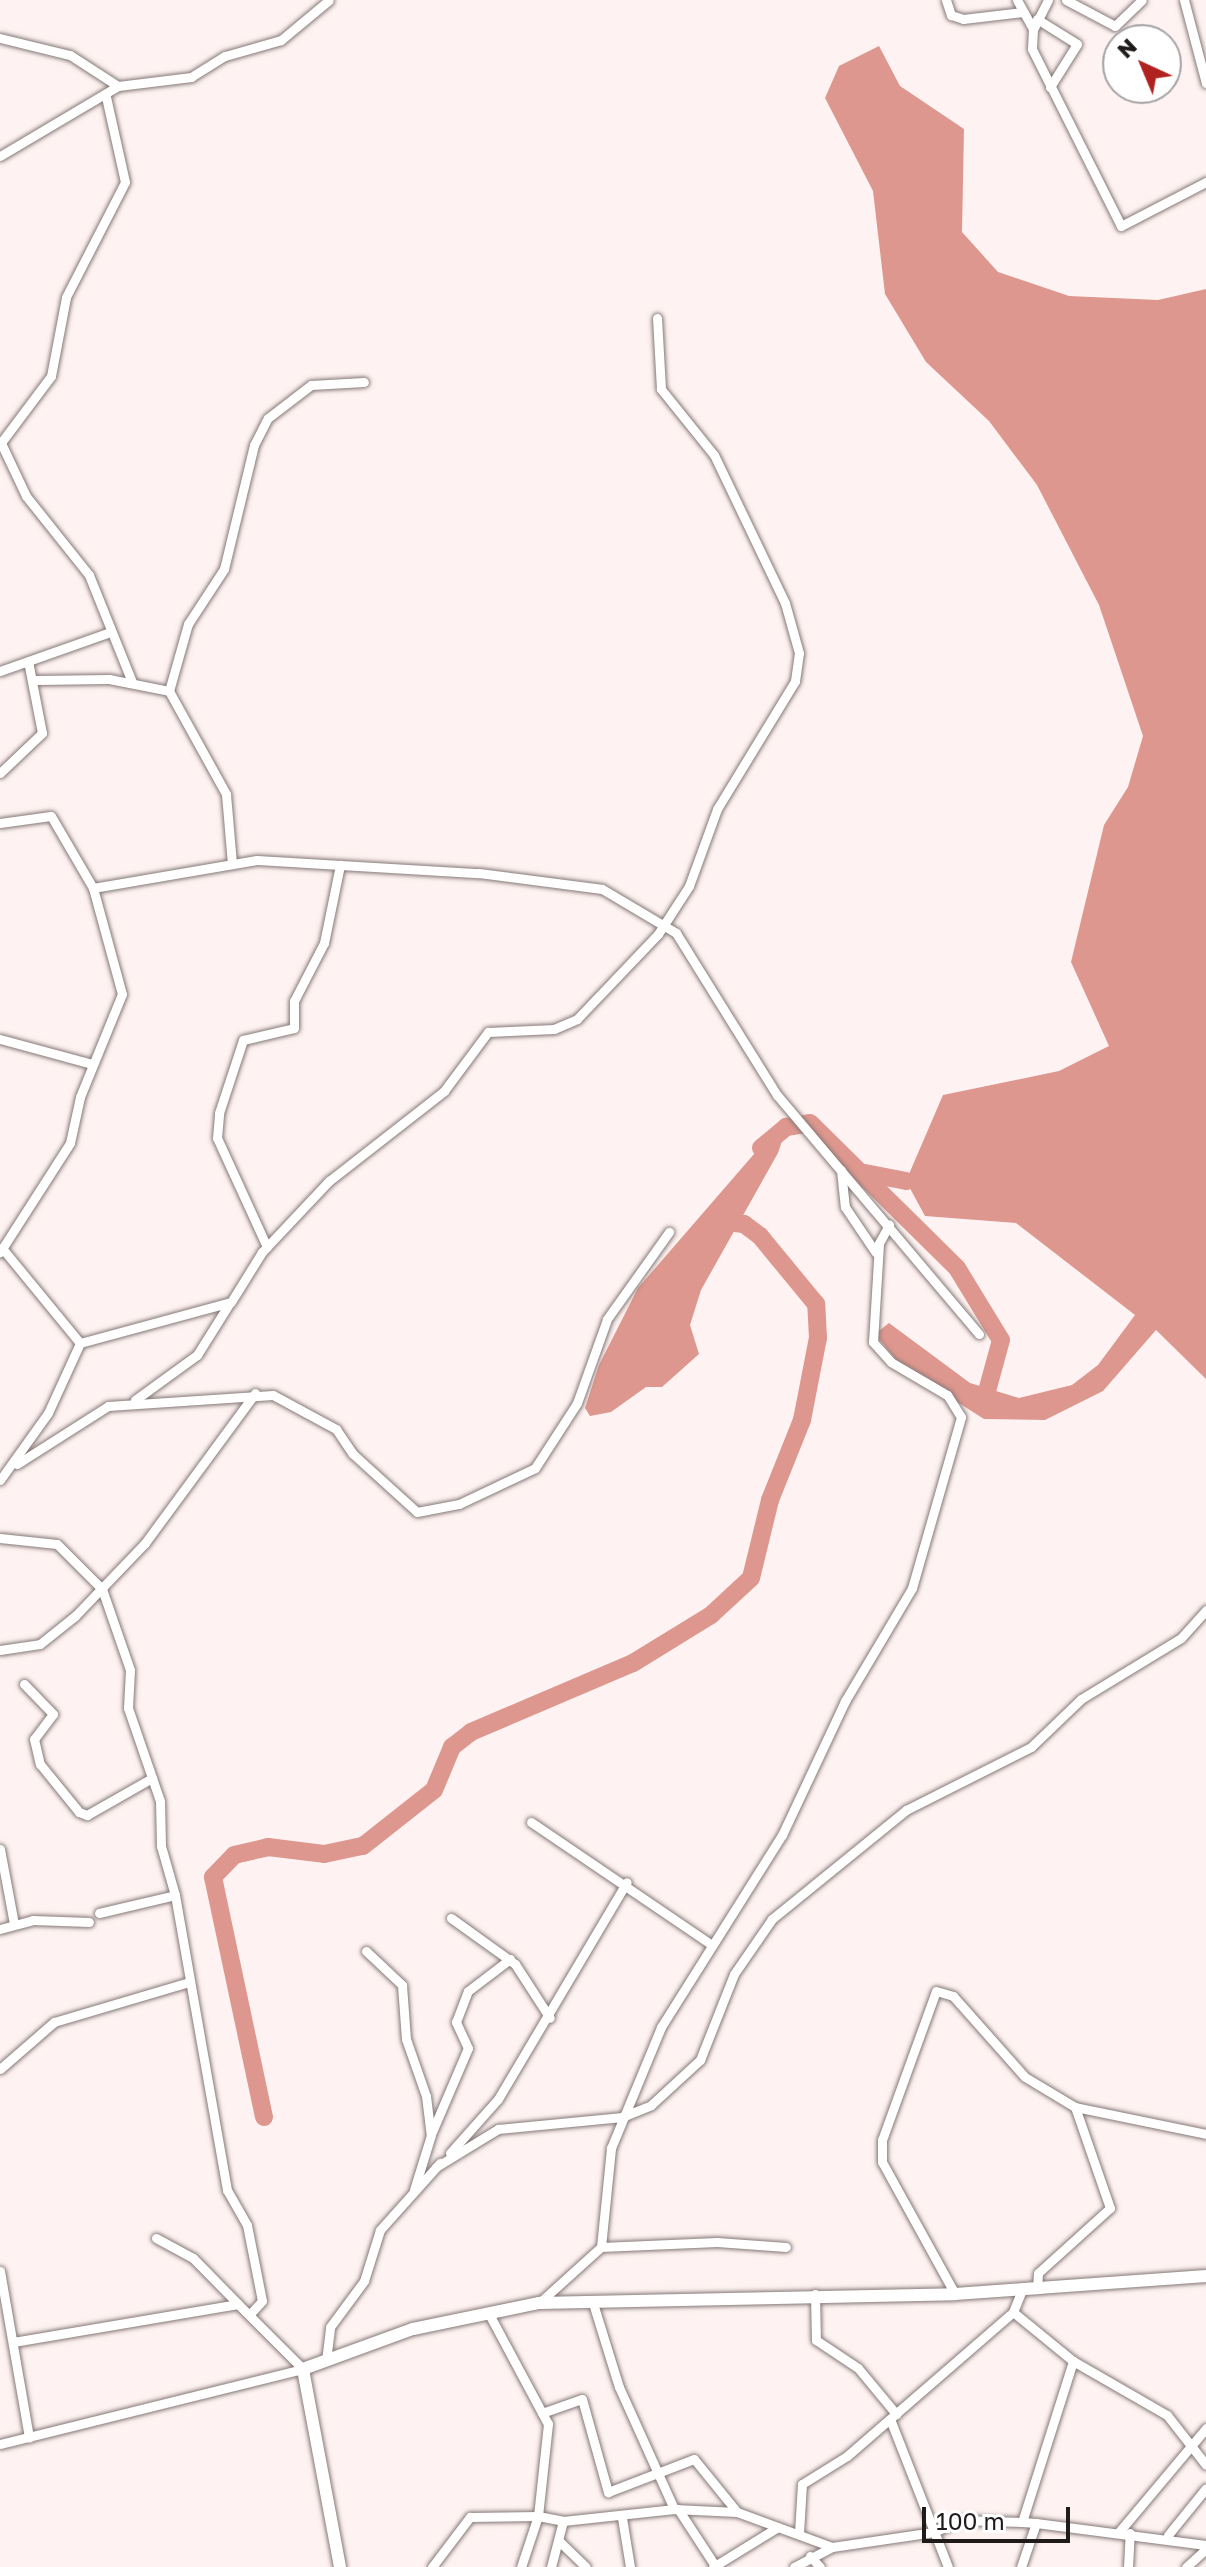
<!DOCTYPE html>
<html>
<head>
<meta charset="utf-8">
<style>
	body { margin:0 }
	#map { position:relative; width:1206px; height:2567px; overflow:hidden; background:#fef3f2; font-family:"Golos Text",sans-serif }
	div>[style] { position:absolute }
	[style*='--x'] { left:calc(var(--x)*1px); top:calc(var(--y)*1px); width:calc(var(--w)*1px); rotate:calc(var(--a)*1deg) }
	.water>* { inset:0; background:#de978e }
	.river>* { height:18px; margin:-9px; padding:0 9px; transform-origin:9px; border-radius:9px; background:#de978e }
	.roads { filter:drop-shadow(0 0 2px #857977) drop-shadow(0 0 2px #857977) }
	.street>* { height:9px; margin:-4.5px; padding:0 4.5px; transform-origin:4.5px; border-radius:4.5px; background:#fff }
	.secondary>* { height:12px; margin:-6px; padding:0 6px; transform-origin:6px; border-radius:6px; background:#fff }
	span { translate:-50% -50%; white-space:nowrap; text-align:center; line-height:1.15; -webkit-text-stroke:8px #fff; paint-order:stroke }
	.north { position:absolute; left:1102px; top:24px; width:80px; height:80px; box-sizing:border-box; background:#fff; border:2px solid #a6a4a4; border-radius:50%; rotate:316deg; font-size:22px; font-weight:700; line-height:32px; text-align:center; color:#201b1b }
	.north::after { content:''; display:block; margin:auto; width:28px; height:36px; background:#b1211f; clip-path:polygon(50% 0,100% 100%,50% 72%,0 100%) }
	.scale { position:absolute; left:922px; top:2507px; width:148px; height:36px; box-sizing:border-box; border:4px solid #201b1b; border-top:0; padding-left:10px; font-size:24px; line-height:28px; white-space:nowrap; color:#201b1b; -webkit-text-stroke:6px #fff; paint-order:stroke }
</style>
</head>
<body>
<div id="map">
	<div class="water">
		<div style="clip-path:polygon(879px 46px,900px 86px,964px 129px,962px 232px,998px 272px,1069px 296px,1158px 300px,1206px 289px,1206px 1379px,1156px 1330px,1103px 1391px,1045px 1420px,984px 1419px,902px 1367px,875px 1334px,889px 1323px,970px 1383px,1019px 1398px,1072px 1385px,1098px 1365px,1135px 1315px,1016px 1223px,925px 1216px,906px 1181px,943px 1095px,1059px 1071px,1109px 1046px,1071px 962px,1104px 825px,1128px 787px,1143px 736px,1099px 605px,1037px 485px,989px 421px,926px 362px,885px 294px,873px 191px,825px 98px,839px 66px)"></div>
		<div style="clip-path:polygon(774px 1131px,783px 1138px,778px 1153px,701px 1290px,690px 1325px,699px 1354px,662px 1387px,646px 1387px,611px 1412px,590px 1416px,585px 1408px,599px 1365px,638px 1288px)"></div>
	</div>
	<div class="river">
		<div style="--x:761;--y:1148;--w:33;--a:-40"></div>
		<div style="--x:786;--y:1127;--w:24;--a:-9"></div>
		<div style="--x:810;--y:1123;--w:206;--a:44.6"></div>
		<div style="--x:957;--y:1268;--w:84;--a:58.6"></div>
		<div style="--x:1001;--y:1340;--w:68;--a:105.3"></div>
		<div style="--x:865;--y:1173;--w:42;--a:11"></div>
		<div style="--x:264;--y:2117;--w:245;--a:-102"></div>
		<div style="--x:213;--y:1877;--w:30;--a:-46"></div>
		<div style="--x:234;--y:1855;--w:35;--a:-13"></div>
		<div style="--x:268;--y:1847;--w:56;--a:7.1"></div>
		<div style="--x:324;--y:1854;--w:40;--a:-12"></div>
		<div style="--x:363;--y:1846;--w:90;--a:-38.3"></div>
		<div style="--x:434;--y:1790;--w:47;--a:-67.3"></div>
		<div style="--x:452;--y:1747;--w:24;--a:-38"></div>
		<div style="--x:471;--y:1732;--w:176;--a:-23.1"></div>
		<div style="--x:633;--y:1663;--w:92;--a:-31.6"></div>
		<div style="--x:711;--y:1615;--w:54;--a:-42.8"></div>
		<div style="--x:751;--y:1578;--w:80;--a:-76.3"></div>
		<div style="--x:770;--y:1500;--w:86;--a:-68.2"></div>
		<div style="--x:802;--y:1420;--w:84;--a:-79"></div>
		<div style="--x:818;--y:1338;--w:34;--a:-93"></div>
		<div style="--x:816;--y:1304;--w:88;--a:-129.5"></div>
		<div style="--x:760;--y:1236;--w:20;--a:-143"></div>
		<div style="--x:744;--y:1224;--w:31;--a:-174"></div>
	</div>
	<div class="roads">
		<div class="street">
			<div style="--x:946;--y:0;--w:16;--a:72"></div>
			<div style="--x:951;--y:15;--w:13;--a:18"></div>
			<div style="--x:963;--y:19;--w:60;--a:-6.7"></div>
			<div style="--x:1017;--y:0;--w:33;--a:61"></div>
			<div style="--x:1048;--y:0;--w:33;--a:117"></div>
			<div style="--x:1033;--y:29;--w:20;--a:93"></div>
			<div style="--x:1032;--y:49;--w:198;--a:63.3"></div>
			<div style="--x:1121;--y:226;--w:96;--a:-27.4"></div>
			<div style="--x:1066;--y:0;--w:55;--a:28"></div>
			<div style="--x:1115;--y:26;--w:37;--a:-44"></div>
			<div style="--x:1184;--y:0;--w:86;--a:75.2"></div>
			<div style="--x:1037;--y:19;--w:47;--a:32"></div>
			<div style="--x:1077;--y:44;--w:51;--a:122.1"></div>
			<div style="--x:0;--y:38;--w:72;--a:13.7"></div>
			<div style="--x:70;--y:55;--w:57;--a:32.9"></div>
			<div style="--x:0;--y:156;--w:137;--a:-30.7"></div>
			<div style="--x:118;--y:86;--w:74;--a:-7"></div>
			<div style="--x:191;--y:77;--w:40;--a:-32"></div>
			<div style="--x:225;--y:56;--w:58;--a:-15.9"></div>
			<div style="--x:281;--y:40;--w:62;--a:-39.8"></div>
			<div style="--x:1;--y:443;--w:59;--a:64.7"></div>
			<div style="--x:26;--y:496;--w:101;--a:51.4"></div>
			<div style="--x:89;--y:575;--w:115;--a:68.1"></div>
			<div style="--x:0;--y:444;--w:85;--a:-53.1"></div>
			<div style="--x:51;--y:376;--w:80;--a:-79.2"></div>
			<div style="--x:66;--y:297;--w:129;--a:-62.8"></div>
			<div style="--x:125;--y:182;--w:87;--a:-102.6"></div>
			<div style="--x:0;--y:671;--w:117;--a:-19.5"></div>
			<div style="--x:36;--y:680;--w:73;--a:-0.8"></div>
			<div style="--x:109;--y:679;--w:61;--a:11.3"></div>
			<div style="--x:169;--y:691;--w:118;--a:61"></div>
			<div style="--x:226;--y:794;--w:70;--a:85.1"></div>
			<div style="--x:169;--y:691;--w:70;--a:-74.2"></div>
			<div style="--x:188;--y:624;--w:66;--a:-56.8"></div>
			<div style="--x:224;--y:569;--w:128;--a:-76.4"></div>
			<div style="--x:254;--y:445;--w:30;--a:-63"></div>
			<div style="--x:268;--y:418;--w:54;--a:-37.5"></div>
			<div style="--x:311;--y:385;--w:53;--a:-3.2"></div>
			<div style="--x:0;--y:773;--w:58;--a:-43.6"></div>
			<div style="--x:42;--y:733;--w:73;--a:-101"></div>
			<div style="--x:0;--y:823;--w:51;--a:-7.8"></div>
			<div style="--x:51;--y:816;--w:83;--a:59.7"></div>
			<div style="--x:93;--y:888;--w:110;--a:74.7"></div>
			<div style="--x:122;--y:994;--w:111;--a:112.2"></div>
			<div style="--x:80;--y:1097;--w:47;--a:102.3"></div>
			<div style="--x:70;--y:1143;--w:130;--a:122.7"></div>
			<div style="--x:93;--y:888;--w:166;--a:-9.7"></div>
			<div style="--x:257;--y:860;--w:222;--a:3.4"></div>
			<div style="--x:479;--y:873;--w:124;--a:7.4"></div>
			<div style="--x:602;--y:889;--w:86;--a:30.7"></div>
			<div style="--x:676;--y:933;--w:191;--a:58.1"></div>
			<div style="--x:777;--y:1095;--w:313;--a:49.8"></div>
			<div style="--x:0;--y:1039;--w:95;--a:15.2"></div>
			<div style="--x:841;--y:1170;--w:37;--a:84"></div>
			<div style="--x:845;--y:1207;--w:55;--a:56"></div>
			<div style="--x:267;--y:1247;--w:120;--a:-114.6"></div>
			<div style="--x:217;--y:1138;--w:25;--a:-85"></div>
			<div style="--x:219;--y:1113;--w:77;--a:-71.8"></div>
			<div style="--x:243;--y:1040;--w:52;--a:-13.2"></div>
			<div style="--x:294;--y:1028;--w:27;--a:-90"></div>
			<div style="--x:294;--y:1001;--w:65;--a:-62.7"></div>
			<div style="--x:324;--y:943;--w:80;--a:-78.4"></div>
			<div style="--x:2;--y:1248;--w:123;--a:50.6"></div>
			<div style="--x:135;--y:1400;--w:77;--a:-36"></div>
			<div style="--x:197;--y:1355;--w:60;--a:-57.9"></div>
			<div style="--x:17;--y:1464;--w:108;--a:-32.5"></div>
			<div style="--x:108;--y:1406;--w:165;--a:-3.8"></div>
			<div style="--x:273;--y:1395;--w:72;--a:28.4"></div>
			<div style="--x:336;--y:1429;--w:30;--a:56"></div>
			<div style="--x:353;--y:1454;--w:86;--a:42.2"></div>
			<div style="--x:417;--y:1512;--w:43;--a:-10.8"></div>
			<div style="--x:459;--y:1504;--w:84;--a:-25.3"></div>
			<div style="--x:535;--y:1468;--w:77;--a:-57.1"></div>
			<div style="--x:577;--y:1403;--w:89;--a:-70.3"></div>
			<div style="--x:607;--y:1319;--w:107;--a:-54.5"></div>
			<div style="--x:0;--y:1480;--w:82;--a:-54.4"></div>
			<div style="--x:48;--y:1413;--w:77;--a:-65.4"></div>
			<div style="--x:80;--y:1343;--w:156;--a:-15.2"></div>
			<div style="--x:231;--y:1302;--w:59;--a:-58.2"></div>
			<div style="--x:262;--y:1252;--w:98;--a:-46.7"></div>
			<div style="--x:329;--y:1181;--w:146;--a:-38"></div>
			<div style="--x:444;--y:1091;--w:74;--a:-53.3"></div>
			<div style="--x:488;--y:1032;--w:66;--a:-2.6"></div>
			<div style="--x:554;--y:1029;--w:25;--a:-23"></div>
			<div style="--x:577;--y:1019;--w:117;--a:-46.4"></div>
			<div style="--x:658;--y:934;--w:57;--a:-57.1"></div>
			<div style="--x:689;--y:886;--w:82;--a:-70"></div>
			<div style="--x:717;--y:809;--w:150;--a:-58.6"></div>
			<div style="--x:795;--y:681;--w:28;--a:-82"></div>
			<div style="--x:799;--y:653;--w:52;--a:-105.6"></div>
			<div style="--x:785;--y:603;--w:164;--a:-115.6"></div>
			<div style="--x:714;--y:455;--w:85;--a:-128.8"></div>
			<div style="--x:661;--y:389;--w:71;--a:-93.2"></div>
			<div style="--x:0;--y:1538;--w:57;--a:6"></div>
			<div style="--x:57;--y:1544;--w:64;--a:45"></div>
			<div style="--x:102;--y:1589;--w:86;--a:70.9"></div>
			<div style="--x:130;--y:1670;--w:38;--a:93"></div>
			<div style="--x:128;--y:1708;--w:98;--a:71"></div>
			<div style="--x:160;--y:1801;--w:45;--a:88.7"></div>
			<div style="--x:161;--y:1846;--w:51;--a:74.1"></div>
			<div style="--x:0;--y:1650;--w:40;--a:-8.5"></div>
			<div style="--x:40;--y:1644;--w:45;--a:-38.7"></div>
			<div style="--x:75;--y:1616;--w:101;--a:-46.2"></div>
			<div style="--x:145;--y:1543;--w:186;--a:-53.7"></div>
			<div style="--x:24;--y:1684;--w:42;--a:46"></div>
			<div style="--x:53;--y:1714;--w:31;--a:127"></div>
			<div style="--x:34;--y:1739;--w:26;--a:77"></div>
			<div style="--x:40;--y:1764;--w:62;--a:50.9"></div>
			<div style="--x:79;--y:1812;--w:9;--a:21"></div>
			<div style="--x:87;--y:1815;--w:75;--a:-29.6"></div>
			<div style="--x:531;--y:1822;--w:219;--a:34.2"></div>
			<div style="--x:0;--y:1849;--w:76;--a:79.4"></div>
			<div style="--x:99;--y:1913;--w:78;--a:-13.3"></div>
			<div style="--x:175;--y:1895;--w:300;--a:80"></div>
			<div style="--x:227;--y:2190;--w:40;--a:60.3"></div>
			<div style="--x:247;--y:2225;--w:77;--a:78.8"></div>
			<div style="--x:262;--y:2301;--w:16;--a:133"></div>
			<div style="--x:451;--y:1918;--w:79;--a:35.7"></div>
			<div style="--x:515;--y:1964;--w:64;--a:57.1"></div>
			<div style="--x:0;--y:1929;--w:34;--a:-15"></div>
			<div style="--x:33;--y:1920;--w:56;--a:2"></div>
			<div style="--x:366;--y:1951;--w:50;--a:43.4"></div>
			<div style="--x:402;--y:1985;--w:54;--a:85.8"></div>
			<div style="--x:406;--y:2039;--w:60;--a:70.7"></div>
			<div style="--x:426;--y:2096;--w:39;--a:83"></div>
			<div style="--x:431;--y:2135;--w:58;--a:107.2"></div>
			<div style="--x:0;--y:2069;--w:72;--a:-41"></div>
			<div style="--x:54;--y:2022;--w:141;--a:-16.5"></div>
			<div style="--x:432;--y:2132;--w:91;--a:-66.8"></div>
			<div style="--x:468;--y:2048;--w:29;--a:-115"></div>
			<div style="--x:456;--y:2022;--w:33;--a:-69"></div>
			<div style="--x:468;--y:1991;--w:53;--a:-37.3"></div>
			<div style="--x:450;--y:2153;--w:72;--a:-48.4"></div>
			<div style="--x:498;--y:2099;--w:252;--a:-59.3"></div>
			<div style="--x:436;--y:2167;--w:73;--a:-31.5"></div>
			<div style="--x:498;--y:2129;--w:125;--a:-5.5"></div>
			<div style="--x:622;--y:2117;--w:31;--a:-22"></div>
			<div style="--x:651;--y:2105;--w:67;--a:-42.6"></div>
			<div style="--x:700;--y:2060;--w:92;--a:-68.4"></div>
			<div style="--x:734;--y:1974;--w:67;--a:-55.4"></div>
			<div style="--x:772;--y:1919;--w:173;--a:-39.1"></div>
			<div style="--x:906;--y:1810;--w:140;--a:-26.7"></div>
			<div style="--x:1031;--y:1747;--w:69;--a:-43.8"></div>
			<div style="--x:1081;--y:1699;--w:117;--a:-31.4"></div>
			<div style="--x:1181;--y:1638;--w:38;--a:-48"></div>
			<div style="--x:156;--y:2238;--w:42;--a:28.4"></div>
			<div style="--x:193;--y:2258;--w:64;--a:45.6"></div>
			<div style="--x:601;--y:2247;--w:116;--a:-2.5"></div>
			<div style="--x:717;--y:2242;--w:69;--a:4.1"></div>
			<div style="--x:0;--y:2271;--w:169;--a:80.1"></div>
			<div style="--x:1037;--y:2288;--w:15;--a:-86"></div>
			<div style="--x:1038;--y:2273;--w:97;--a:-42.1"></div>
			<div style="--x:1110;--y:2208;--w:107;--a:-109.1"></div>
			<div style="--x:815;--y:2294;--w:46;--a:88.8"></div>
			<div style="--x:816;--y:2340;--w:50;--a:33.7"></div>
			<div style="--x:858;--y:2368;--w:60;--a:50.4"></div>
			<div style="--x:955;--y:2294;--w:151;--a:-118.9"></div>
			<div style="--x:882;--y:2162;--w:22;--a:-90"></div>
			<div style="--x:882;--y:2140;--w:158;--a:-70.1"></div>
			<div style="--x:936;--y:1991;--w:18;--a:16"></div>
			<div style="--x:953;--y:1996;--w:108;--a:48.4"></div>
			<div style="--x:1025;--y:2077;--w:58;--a:31"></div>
			<div style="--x:1075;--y:2107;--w:134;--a:11.6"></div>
			<div style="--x:592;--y:2300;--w:91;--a:72.8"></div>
			<div style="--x:619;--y:2387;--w:134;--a:65.7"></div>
			<div style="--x:674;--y:2509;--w:63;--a:2.7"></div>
			<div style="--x:737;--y:2512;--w:101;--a:20.2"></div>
			<div style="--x:539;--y:2303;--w:84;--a:-42.1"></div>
			<div style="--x:601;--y:2247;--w:100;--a:-84.2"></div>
			<div style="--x:611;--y:2148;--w:131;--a:-67.5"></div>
			<div style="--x:661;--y:2027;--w:227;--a:-57.8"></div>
			<div style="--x:782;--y:1835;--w:148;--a:-64.8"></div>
			<div style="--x:845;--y:1701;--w:131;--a:-59.3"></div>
			<div style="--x:912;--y:1588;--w:178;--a:-74"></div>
			<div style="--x:961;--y:1417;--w:26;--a:-122"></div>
			<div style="--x:947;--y:1395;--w:65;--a:-149.5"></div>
			<div style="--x:891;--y:1362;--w:27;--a:-132"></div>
			<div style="--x:873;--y:1342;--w:99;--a:-86.5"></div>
			<div style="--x:879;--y:1243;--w:21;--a:-61"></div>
			<div style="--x:326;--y:2361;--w:34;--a:-83"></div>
			<div style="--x:330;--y:2327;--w:57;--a:-53.5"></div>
			<div style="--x:364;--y:2281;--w:53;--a:-72.6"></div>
			<div style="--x:380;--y:2230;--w:90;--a:-48.2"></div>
			<div style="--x:1073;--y:2361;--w:108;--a:29.9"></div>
			<div style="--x:1167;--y:2415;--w:63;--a:52"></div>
			<div style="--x:542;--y:2413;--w:42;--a:-19.3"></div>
			<div style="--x:582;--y:2399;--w:97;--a:74.4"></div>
			<div style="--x:608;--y:2492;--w:92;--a:-21"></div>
			<div style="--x:694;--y:2459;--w:68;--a:50.9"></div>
			<div style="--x:890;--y:2419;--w:159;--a:68.6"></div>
			<div style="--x:0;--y:2444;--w:312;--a:-13.9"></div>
			<div style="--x:303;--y:2369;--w:92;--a:-135"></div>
			<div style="--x:238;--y:2304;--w:228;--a:170.4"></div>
			<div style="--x:678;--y:2509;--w:66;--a:56.8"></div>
			<div style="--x:622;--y:2518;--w:50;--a:80.7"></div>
			<div style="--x:563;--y:2521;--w:112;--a:-6.2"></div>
			<div style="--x:1036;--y:2523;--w:171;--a:7.4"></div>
			<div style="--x:799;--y:2533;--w:49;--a:-86.5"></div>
			<div style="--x:802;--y:2484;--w:53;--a:-31.9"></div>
			<div style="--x:847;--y:2456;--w:220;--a:-40.9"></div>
			<div style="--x:1118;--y:2533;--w:137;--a:-50"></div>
			<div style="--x:1168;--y:2535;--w:60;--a:-51"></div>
			<div style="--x:559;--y:2541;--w:37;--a:44"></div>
			<div style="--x:810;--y:2556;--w:15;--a:48"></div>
			<div style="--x:432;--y:2567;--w:63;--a:-52.8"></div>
			<div style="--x:470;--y:2517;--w:68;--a:-0.8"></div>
			<div style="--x:538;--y:2516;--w:93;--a:-83.8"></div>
			<div style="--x:548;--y:2424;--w:127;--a:-118.2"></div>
			<div style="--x:521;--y:2567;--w:54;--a:-71.6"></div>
			<div style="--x:538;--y:2516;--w:25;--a:11"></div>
			<div style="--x:563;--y:2521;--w:48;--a:104.6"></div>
			<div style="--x:713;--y:2567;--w:76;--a:-31.6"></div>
			<div style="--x:794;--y:2567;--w:43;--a:-27.8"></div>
			<div style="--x:832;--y:2547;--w:103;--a:-8.4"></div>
			<div style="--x:934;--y:2532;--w:30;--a:-24"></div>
			<div style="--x:961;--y:2520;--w:61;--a:1.9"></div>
			<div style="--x:1021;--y:2567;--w:46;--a:-71.2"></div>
			<div style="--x:1036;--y:2523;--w:14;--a:-176"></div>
			<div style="--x:1022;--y:2522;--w:169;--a:-72.4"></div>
			<div style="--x:1073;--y:2361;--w:77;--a:-140.8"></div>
			<div style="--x:1013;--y:2312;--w:24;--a:-68"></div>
			<div style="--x:1128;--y:2567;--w:34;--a:-87"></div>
			<div style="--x:1186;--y:2567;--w:27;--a:-42"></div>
		</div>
		<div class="secondary">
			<div style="--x:340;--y:2567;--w:201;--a:-100.6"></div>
			<div style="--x:303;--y:2369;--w:117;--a:-20"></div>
			<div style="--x:413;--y:2329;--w:129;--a:-11.7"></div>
			<div style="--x:539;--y:2303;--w:416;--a:-1.2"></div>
			<div style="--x:955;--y:2294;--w:252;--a:-4.1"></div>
		</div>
	</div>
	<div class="north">N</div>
	<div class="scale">100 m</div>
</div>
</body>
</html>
